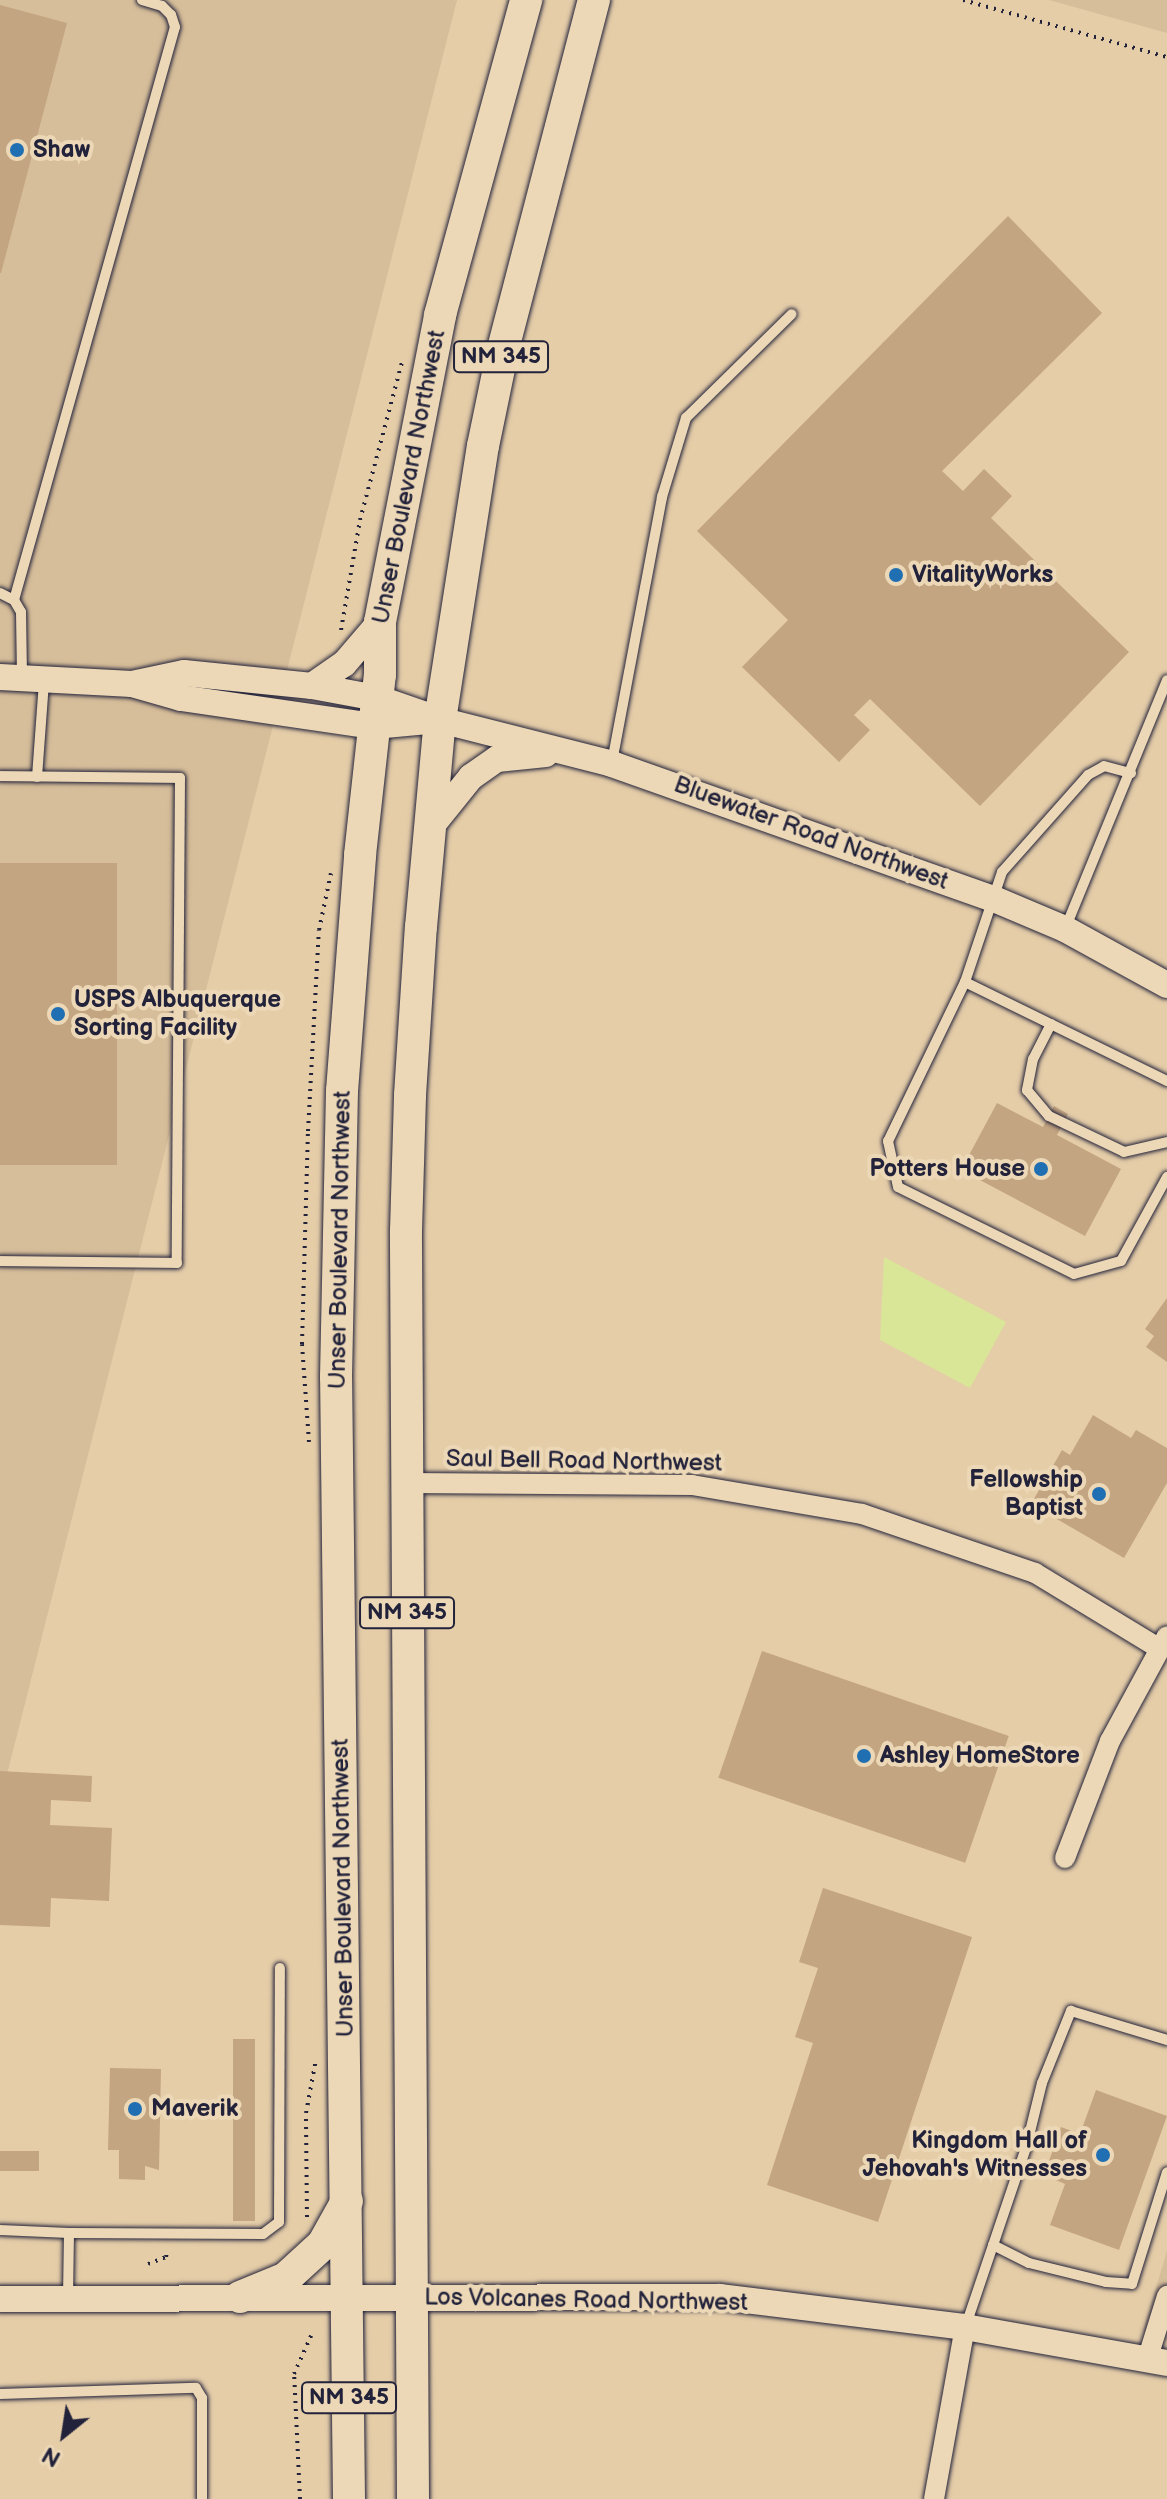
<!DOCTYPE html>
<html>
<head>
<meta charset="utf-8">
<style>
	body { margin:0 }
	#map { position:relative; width:1167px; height:2499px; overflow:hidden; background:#e5cda8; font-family:"Balsamiq Sans",sans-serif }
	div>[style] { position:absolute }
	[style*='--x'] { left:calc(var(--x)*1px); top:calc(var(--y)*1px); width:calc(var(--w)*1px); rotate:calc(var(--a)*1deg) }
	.built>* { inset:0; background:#d7be9a }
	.green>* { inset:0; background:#d9e597 }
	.building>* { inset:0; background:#c4a581; transform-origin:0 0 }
	.path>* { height:4px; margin-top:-2px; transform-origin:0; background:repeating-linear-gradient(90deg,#22223b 0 2px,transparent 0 8px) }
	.roads { filter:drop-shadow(0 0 2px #22223b) drop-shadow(0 0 2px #22223b) }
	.service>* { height:10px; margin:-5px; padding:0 5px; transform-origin:5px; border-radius:5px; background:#ecd8b6 }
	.minor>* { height:20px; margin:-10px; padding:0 10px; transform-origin:10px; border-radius:10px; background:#ecd8b6 }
	.tertiary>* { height:26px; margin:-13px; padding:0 13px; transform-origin:13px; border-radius:13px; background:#ecd8b6 }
	.primary>* { height:32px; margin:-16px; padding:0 16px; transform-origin:16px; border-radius:16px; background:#ecd8b6 }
	.dots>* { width:22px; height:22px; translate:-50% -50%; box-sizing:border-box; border:4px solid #ecd8b6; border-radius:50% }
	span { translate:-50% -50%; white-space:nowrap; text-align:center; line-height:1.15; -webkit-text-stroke:8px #ecd8b6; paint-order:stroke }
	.shield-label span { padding:2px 6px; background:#ecd8b6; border:2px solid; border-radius:6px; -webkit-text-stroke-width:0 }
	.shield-label { font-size:22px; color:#22223b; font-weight:700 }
	.poi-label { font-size:24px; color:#22223b; font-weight:700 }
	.left { translate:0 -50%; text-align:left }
	.right { translate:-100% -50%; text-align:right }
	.street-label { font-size:24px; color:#22223b }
	.north { position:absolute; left:24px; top:2395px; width:80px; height:80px; -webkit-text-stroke:6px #ecd8b6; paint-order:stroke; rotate:210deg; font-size:22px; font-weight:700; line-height:32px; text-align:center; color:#22223b }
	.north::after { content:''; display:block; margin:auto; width:28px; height:36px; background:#22223b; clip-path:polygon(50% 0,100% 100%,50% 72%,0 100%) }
</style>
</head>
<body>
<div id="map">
	<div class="built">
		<div style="clip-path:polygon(0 0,457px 0,0 1802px)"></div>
		<div style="clip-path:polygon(1049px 0,1167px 0,1167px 33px)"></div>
		<div style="clip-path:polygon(1167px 2251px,1167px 2340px,1143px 2331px)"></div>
	</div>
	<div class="green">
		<div style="clip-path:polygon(884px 1257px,1006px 1322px,970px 1388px,880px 1340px)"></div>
	</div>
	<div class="building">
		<div style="clip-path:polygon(0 5px,67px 23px,1px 273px,0 273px)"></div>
		<div style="clip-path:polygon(1008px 216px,1102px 313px,942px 471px,963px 491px,984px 469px,1012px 496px,991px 518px,1129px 652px,980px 806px,870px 699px,854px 715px,870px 730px,839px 762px,742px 667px,788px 620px,697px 531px)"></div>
		<div style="left:0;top:863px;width:117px;height:302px"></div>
		<div style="clip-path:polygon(997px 1103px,1043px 1127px,1054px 1106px,1068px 1114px,1057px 1135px,1121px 1169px,1085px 1236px,961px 1170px)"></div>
		<div style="clip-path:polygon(1167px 1298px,1167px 1362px,1146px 1347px,1154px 1336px,1145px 1329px)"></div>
		<div style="clip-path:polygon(1093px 1415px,1131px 1438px,1136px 1430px,1167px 1448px,1167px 1483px,1124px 1558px,1031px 1504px,1062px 1450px,1070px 1455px)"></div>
		<div style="left:762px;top:1651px;width:261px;height:134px;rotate:19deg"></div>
		<div style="clip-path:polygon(0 1771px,92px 1776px,91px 1802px,51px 1800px,50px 1825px,112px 1828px,109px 1901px,51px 1898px,50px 1927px,0 1925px)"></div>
		<div style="clip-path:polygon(823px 1888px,972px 1937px,878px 2222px,767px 2185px,813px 2043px,795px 2037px,818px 1968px,799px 1962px)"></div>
		<div style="left:255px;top:2039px;width:182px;height:22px;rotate:90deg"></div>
		<div style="clip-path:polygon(110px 2068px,161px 2069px,159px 2170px,145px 2166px,145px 2180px,119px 2179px,119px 2150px,108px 2150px)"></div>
		<div style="clip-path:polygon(1096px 2090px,1167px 2116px,1119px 2250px,1050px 2225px,1065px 2184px,1044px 2175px,1061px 2127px,1080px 2134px)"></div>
		<div style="left:39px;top:2151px;width:20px;height:39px;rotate:90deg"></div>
	</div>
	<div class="path">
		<div style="--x:963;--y:0;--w:212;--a:15.6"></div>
		<div style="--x:341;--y:630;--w:112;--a:-80.2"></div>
		<div style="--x:360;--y:520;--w:163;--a:-75.1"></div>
		<div style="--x:309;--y:1442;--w:98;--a:-94.1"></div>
		<div style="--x:302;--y:1344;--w:213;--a:-88.4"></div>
		<div style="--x:308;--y:1131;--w:201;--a:-86.9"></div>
		<div style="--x:319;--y:930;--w:58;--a:-78.1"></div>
		<div style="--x:307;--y:2217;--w:104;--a:-90.6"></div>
		<div style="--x:306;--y:2113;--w:55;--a:-79.5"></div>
		<div style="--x:148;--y:2264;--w:19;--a:-21"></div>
		<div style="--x:166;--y:2257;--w:5;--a:-79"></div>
		<div style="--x:300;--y:2499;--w:125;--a:-92.7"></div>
		<div style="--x:294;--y:2374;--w:42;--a:-65.9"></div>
	</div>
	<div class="roads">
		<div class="service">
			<div style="--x:0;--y:593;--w:16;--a:27"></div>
			<div style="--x:14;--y:600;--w:14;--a:60"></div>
			<div style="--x:21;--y:612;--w:64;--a:89.1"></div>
			<div style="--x:14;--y:600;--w:595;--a:-74.31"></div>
			<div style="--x:175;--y:27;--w:13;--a:-108"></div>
			<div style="--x:171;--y:15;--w:13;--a:-135"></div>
			<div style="--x:162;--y:6;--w:21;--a:-163"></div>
			<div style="--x:612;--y:762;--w:270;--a:-79.3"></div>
			<div style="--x:662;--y:497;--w:83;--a:-73.1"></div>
			<div style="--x:686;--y:418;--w:148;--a:-44.5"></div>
			<div style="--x:0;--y:776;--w:180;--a:0.6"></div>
			<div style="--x:180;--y:778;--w:485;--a:90.4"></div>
			<div style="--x:177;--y:1263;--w:177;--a:-179.4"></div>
			<div style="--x:37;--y:777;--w:95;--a:-85.8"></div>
			<div style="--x:1065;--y:929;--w:269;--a:-67.7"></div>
			<div style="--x:965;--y:982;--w:116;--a:-71.4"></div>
			<div style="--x:1002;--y:872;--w:130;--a:-48.4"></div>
			<div style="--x:1088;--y:775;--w:18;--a:-29"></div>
			<div style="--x:1104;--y:766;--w:28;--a:15"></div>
			<div style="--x:1051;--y:1024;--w:39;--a:117"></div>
			<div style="--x:1033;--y:1059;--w:32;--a:101"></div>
			<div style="--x:1027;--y:1090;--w:34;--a:50"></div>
			<div style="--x:1049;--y:1116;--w:83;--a:25.6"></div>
			<div style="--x:1124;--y:1152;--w:44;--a:-13.1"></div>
			<div style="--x:1167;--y:1081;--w:225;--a:-153.9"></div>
			<div style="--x:965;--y:982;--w:177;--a:115.8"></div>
			<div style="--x:888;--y:1141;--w:47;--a:77.7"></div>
			<div style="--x:898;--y:1187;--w:196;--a:26.3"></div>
			<div style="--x:1074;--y:1274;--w:49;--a:-15.5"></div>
			<div style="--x:1121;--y:1261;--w:96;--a:-61.3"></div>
			<div style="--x:0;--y:2230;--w:69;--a:2.5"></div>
			<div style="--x:69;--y:2233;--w:63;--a:90.9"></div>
			<div style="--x:69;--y:2233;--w:194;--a:0.3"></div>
			<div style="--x:263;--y:2234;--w:20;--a:-37"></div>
			<div style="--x:279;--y:2222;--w:254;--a:-89.8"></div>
			<div style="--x:993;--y:2245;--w:40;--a:26.6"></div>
			<div style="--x:1029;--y:2263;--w:79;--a:13.9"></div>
			<div style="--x:1106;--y:2282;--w:26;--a:4"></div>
			<div style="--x:1132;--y:2284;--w:117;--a:-72.6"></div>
			<div style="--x:966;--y:2325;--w:187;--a:-71.3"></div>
			<div style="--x:1026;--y:2148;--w:67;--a:-76.2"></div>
			<div style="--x:1042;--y:2083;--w:78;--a:-68.1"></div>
			<div style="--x:1071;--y:2011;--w:100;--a:16.8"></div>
			<div style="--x:0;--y:2394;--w:196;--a:-1.8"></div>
			<div style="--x:196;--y:2388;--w:12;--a:59"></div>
			<div style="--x:202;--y:2398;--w:101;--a:90"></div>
		</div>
		<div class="minor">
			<div style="--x:406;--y:1483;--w:286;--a:0.4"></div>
			<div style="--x:692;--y:1485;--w:172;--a:9.7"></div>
			<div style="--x:862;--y:1514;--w:183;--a:18.8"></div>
			<div style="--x:1035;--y:1573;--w:146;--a:31.3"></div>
			<div style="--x:1065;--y:1858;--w:125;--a:-69"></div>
			<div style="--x:1110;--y:1741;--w:119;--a:-61.5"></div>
			<div style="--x:1148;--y:2357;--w:64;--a:-72.7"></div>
			<div style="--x:934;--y:2499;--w:175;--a:-79.8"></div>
		</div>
		<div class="tertiary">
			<div style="--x:0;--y:677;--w:132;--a:3"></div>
			<div style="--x:132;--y:684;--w:51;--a:15.9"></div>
			<div style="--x:181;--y:698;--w:195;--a:8.3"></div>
			<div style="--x:374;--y:726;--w:54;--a:-5.3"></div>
			<div style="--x:132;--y:684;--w:53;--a:-11.9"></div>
			<div style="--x:184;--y:673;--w:129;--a:5.8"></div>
			<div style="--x:312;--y:686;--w:66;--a:10.5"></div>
			<div style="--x:377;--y:698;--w:67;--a:19.2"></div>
			<div style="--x:440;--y:720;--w:178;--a:14.3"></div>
			<div style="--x:612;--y:764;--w:405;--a:19.5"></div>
			<div style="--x:994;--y:899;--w:77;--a:22.9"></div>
			<div style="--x:1065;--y:929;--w:116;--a:28.8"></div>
			<div style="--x:312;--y:686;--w:39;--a:-35"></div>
			<div style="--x:344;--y:664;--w:55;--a:-49.4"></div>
			<div style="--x:429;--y:829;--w:67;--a:-51.1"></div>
			<div style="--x:471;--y:777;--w:32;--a:-35"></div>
			<div style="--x:497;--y:759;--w:49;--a:-5.8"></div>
			<div style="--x:0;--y:2299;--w:720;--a:-0.16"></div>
			<div style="--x:720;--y:2297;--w:247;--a:7"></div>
			<div style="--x:965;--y:2327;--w:205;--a:10.1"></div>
		</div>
		<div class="primary">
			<div style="--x:240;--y:2297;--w:50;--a:-22.4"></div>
			<div style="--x:286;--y:2278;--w:50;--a:-42.6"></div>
			<div style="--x:323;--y:2244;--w:49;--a:-60.8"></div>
			<div style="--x:349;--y:2499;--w:1122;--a:-90.66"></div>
			<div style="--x:336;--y:1377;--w:286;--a:-88.8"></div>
			<div style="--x:342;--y:1091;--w:237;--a:-85.6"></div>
			<div style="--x:360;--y:855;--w:181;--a:-83.7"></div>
			<div style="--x:380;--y:675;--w:53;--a:-90"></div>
			<div style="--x:380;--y:622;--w:313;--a:-78.9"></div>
			<div style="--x:440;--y:315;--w:327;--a:-74.7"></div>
			<div style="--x:413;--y:2499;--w:1268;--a:-90.32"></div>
			<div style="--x:406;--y:1231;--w:136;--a:-88.3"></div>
			<div style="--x:410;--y:1095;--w:168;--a:-86.3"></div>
			<div style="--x:421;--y:927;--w:208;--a:-84.8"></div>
			<div style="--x:440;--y:720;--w:277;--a:-81.1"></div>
			<div style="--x:483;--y:446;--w:99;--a:-78.3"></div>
			<div style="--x:503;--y:349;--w:361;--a:-75.4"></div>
		</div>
	</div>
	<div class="dots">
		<div style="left:17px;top:150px;background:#1f6fb2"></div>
		<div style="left:896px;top:575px;background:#1f6fb2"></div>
		<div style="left:58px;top:1014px;background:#1f6fb2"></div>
		<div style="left:1041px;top:1169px;background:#1f6fb2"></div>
		<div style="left:1099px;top:1494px;background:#1f6fb2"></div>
		<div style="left:864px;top:1756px;background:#1f6fb2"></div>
		<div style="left:135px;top:2109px;background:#1f6fb2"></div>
		<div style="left:1103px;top:2155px;background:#1f6fb2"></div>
	</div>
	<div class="shield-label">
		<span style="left:501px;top:357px">NM 345</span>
		<span style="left:407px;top:1613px">NM 345</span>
		<span style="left:349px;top:2398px">NM 345</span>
	</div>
	<div class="poi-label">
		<span class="left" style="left:33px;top:150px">Shaw</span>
		<span class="left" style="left:912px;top:575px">VitalityWorks</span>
		<span class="left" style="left:74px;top:1014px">USPS Albuquerque<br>Sorting Facility</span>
		<span class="right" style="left:1025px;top:1169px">Potters House</span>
		<span class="right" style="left:1083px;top:1494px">Fellowship<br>Baptist</span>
		<span class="left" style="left:880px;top:1756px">Ashley HomeStore</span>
		<span class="left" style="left:151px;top:2109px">Maverik</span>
		<span class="right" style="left:1087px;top:2155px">Kingdom Hall of<br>Jehovah's Witnesses</span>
	</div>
	<div class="street-label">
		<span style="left:409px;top:477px;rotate:-79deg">Unser Boulevard Northwest</span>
		<span style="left:811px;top:833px;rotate:20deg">Bluewater Road Northwest</span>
		<span style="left:340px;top:1240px;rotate:-89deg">Unser Boulevard Northwest</span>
		<span style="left:584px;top:1461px;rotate:1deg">Saul Bell Road Northwest</span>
		<span style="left:343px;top:1888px;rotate:-91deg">Unser Boulevard Northwest</span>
		<span style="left:586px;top:2300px;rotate:1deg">Los Volcanes Road Northwest</span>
	</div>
	<div class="north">N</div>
</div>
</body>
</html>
